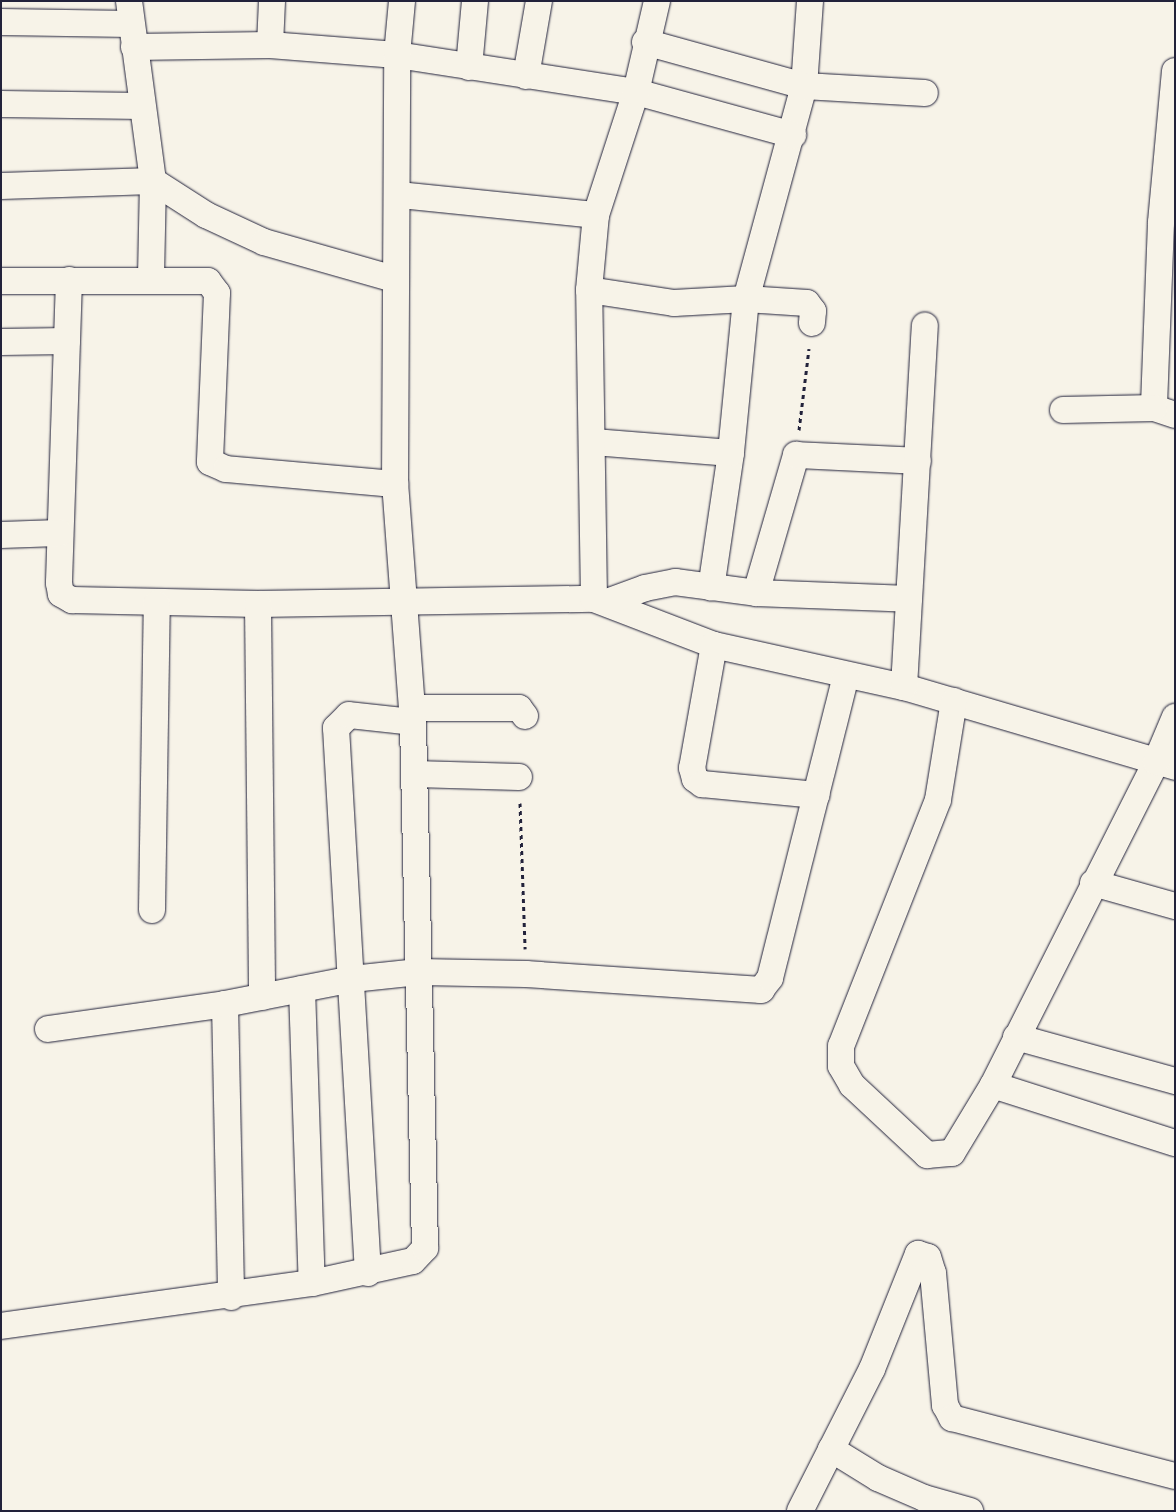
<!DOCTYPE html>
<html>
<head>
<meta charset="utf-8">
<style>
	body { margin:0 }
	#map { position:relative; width:1176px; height:1512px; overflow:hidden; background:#f7f3e8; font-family:"Gochi Hand",sans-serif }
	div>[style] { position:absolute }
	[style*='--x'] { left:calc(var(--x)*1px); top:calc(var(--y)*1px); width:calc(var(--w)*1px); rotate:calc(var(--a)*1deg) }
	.path>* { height:3px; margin-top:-1.5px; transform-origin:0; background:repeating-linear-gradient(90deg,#22223b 0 4px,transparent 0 8px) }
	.roads { filter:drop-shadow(0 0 1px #22223b) drop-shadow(0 0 1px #22223b) }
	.minor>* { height:26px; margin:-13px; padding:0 13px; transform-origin:13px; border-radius:13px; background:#f7f3e8 }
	span { translate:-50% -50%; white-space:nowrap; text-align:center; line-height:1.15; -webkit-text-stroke:4px #f7f3e8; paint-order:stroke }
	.frame { position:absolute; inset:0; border:2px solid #22223b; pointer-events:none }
</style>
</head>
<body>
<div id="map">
	<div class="path">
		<div style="--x:799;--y:430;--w:82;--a:-83"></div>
		<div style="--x:520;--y:803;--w:146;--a:88"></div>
	</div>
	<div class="roads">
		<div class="minor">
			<div style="--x:129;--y:1;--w:182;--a:82.4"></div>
			<div style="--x:153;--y:181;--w:99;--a:91.2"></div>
			<div style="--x:810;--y:1;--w:85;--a:94"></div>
			<div style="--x:804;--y:86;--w:221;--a:105.2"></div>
			<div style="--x:746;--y:299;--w:61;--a:3.8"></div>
			<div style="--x:807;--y:303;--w:10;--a:53"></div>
			<div style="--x:813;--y:311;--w:12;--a:95"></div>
			<div style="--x:1;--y:22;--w:130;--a:0.9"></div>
			<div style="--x:645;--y:42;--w:165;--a:15.5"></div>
			<div style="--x:804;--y:86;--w:121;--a:3.3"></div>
			<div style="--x:270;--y:45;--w:44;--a:-87.4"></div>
			<div style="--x:134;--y:47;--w:136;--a:-0.8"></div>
			<div style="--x:270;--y:45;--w:127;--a:4.5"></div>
			<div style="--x:397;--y:55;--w:242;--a:8.8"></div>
			<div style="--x:636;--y:92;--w:163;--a:15.3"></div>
			<div style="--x:469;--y:67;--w:66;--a:-84.8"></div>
			<div style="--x:1175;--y:71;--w:153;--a:95.3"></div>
			<div style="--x:1161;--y:223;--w:185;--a:92.2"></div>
			<div style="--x:1154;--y:408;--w:22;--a:18"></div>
			<div style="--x:526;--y:76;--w:76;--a:-80.2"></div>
			<div style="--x:1;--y:104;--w:141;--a:0.8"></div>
			<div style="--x:1;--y:186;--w:152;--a:-1.9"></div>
			<div style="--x:153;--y:181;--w:63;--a:32.7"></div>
			<div style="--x:206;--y:215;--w:64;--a:25"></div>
			<div style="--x:264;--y:242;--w:135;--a:15.9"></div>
			<div style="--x:399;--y:195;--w:198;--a:5.8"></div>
			<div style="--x:69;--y:280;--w:303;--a:91.9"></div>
			<div style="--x:59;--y:583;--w:11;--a:80"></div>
			<div style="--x:61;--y:594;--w:13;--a:29"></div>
			<div style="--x:72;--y:600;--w:186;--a:1.2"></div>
			<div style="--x:258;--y:604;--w:336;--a:-0.9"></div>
			<div style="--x:594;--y:599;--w:129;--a:21"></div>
			<div style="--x:714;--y:645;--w:195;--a:12.5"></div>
			<div style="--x:904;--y:687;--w:283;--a:16.4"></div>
			<div style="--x:1;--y:281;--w:207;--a:0"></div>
			<div style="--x:208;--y:281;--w:15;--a:53"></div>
			<div style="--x:217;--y:293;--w:169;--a:92.4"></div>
			<div style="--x:210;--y:462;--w:17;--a:24"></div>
			<div style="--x:226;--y:469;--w:170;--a:5.1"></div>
			<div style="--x:589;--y:290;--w:86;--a:8.7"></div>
			<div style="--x:674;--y:303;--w:72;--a:-3.2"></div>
			<div style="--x:746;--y:299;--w:155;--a:95.6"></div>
			<div style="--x:731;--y:453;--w:136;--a:98.4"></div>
			<div style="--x:1;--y:342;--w:66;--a:-0.9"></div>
			<div style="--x:1063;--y:410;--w:91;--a:-1.3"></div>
			<div style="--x:594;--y:442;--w:137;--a:4.6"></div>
			<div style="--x:1;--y:535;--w:59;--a:-1.9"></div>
			<div style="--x:756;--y:593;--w:144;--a:-73.8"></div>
			<div style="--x:796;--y:455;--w:122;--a:2.8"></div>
			<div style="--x:594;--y:599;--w:309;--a:-90.9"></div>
			<div style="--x:589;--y:290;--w:75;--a:-84.7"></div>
			<div style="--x:596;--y:215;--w:129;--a:-72"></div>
			<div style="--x:636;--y:92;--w:93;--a:-77"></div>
			<div style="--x:607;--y:602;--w:40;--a:-20.2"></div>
			<div style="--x:645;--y:588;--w:31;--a:-11"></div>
			<div style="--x:675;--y:582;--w:82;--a:7.7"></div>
			<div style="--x:756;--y:593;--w:153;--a:2.2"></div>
			<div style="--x:258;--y:604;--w:393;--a:89.4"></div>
			<div style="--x:714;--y:645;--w:125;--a:100.1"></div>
			<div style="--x:692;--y:768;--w:11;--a:75"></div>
			<div style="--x:695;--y:779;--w:9;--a:36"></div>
			<div style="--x:702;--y:784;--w:115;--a:5.5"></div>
			<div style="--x:816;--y:795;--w:123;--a:-75.9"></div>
			<div style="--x:904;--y:687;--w:362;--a:-86.7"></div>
			<div style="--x:954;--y:701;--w:100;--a:99.2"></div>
			<div style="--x:938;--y:800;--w:264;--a:111.5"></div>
			<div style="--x:841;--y:1046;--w:20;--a:90"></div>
			<div style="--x:841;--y:1066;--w:22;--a:60"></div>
			<div style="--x:852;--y:1085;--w:103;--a:43"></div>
			<div style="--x:927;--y:1155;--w:25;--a:-5"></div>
			<div style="--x:952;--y:1153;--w:79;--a:-58.9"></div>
			<div style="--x:993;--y:1085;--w:362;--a:-63.2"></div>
			<div style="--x:1156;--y:762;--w:49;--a:-67.1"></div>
			<div style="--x:412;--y:708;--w:107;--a:0"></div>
			<div style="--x:519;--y:708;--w:10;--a:53"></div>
			<div style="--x:415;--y:774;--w:104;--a:1.7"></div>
			<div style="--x:1093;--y:883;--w:85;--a:15.7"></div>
			<div style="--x:152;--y:910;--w:306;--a:-89.1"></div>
			<div style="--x:302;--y:989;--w:294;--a:88.1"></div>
			<div style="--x:225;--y:1004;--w:293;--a:88.8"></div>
			<div style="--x:48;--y:1029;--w:179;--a:-8"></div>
			<div style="--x:225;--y:1004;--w:129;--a:-11.1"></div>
			<div style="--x:352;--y:979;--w:67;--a:-6"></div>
			<div style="--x:419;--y:972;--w:107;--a:1.1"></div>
			<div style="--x:526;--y:974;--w:236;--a:3.9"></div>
			<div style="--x:761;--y:990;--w:15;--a:-53"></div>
			<div style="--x:770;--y:978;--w:189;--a:-75.9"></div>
			<div style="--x:1016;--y:1037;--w:165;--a:15.5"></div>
			<div style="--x:993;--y:1085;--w:191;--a:17.7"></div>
			<div style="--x:368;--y:1273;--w:546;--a:-93.36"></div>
			<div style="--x:336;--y:728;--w:18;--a:-45"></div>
			<div style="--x:349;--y:715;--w:64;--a:6.2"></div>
			<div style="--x:1;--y:1326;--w:314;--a:-7.9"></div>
			<div style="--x:312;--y:1283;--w:103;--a:-12.3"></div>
			<div style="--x:413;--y:1261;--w:18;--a:-47"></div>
			<div style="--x:425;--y:1248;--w:526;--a:-91.31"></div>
			<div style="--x:413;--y:722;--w:239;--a:-94.3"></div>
			<div style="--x:395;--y:484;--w:429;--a:-89.7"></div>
			<div style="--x:397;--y:55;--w:54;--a:-84.7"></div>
			<div style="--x:831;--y:1449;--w:55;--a:31.7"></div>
			<div style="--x:878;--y:1478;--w:50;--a:23.5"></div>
			<div style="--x:924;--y:1498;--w:48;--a:15.8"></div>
			<div style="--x:800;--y:1511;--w:159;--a:-63.1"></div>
			<div style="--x:872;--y:1369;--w:124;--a:-68.2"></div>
			<div style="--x:918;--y:1254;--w:10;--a:17"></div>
			<div style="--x:928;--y:1257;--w:17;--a:73"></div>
			<div style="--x:933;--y:1273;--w:133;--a:84.8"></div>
			<div style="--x:945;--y:1405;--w:15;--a:62"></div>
			<div style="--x:952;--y:1418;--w:230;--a:14.6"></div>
		</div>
	</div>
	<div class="frame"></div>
</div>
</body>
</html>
